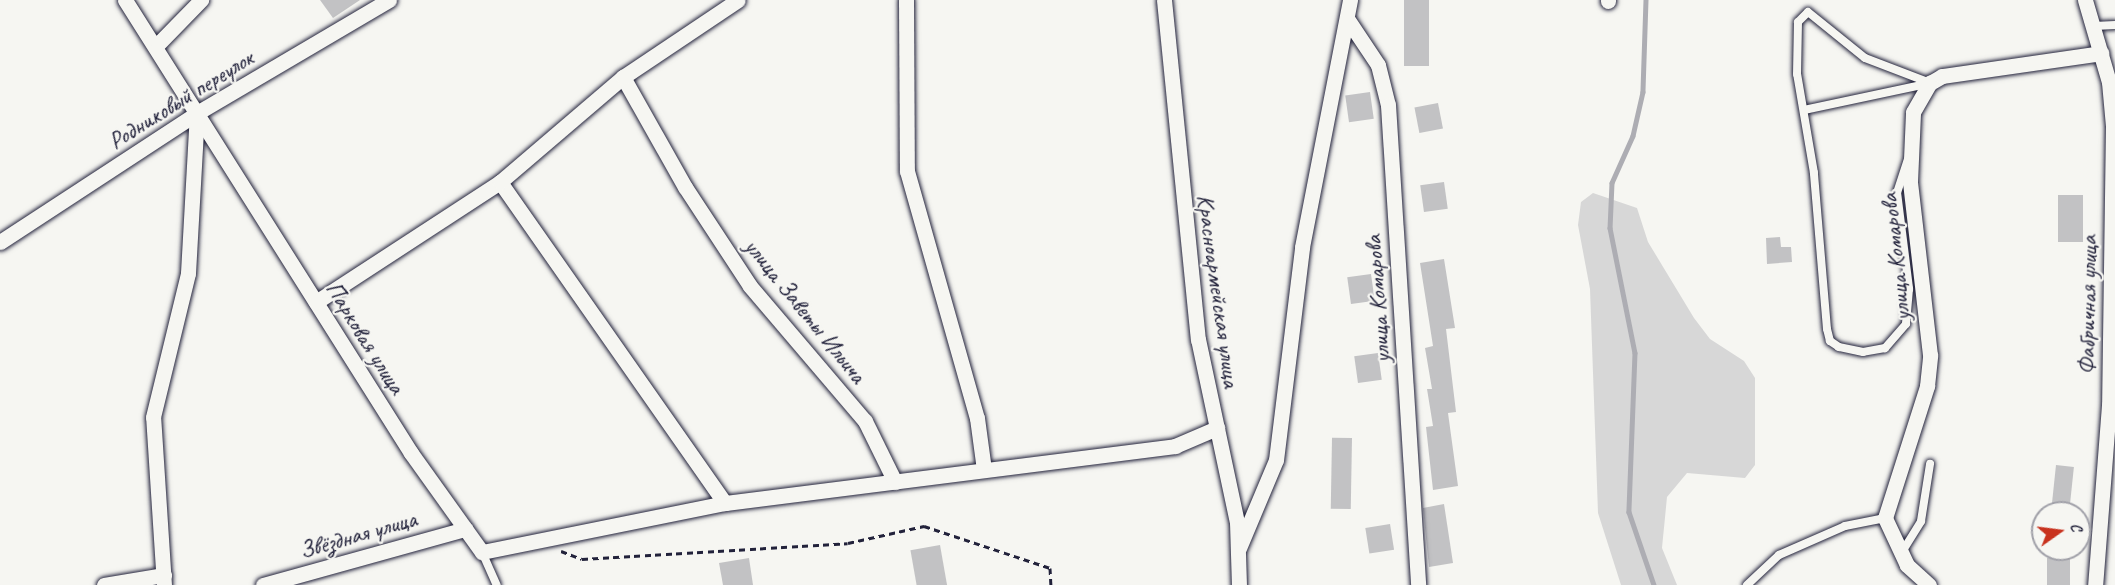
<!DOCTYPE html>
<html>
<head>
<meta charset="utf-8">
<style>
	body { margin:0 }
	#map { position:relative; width:2115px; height:585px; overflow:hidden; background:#f6f6f2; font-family:Caveat,sans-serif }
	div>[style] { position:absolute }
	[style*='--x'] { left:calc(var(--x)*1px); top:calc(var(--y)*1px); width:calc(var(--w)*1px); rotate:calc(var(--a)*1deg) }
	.green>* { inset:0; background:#d7d7d7 }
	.stream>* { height:4.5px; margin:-2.25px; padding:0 2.25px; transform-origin:2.25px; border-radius:2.25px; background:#adadb3 }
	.building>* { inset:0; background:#c2c2c4; transform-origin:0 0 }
	.path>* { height:3px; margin-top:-1.5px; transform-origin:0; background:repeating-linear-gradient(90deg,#22223b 0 6px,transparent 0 10.5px) }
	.roads { filter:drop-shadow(0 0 2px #22223b) drop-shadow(0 0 2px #22223b) }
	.lane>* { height:8px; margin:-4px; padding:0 4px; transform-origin:4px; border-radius:4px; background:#f6f6f2 }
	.street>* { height:15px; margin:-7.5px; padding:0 7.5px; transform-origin:7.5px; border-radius:7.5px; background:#f6f6f2 }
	span { translate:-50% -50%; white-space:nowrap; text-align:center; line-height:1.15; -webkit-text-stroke:4.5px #f6f6f2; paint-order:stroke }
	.street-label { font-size:24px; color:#22223b }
	.north { position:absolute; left:2031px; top:501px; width:60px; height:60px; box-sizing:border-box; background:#f6f6f2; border:2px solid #a1a1a9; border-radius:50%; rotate:76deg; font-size:16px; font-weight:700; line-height:24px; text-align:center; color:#22223b }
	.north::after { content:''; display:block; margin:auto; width:21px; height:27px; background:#c8321e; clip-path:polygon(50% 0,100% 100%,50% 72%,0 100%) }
</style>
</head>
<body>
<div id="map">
	<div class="green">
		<div style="clip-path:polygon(1593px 193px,1637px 208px,1648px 242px,1694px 318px,1710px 339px,1744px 361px,1755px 378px,1755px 465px,1745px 478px,1687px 473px,1667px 497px,1662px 548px,1677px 585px,1621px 585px,1598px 513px,1590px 289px,1578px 225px,1581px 202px)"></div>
	</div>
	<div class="stream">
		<div style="--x:1646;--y:0;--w:92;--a:91.9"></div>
		<div style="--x:1643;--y:92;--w:45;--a:102.8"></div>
		<div style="--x:1633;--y:136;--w:51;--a:114.1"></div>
		<div style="--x:1612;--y:183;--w:45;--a:92.5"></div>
		<div style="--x:1610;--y:228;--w:127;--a:78.7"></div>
		<div style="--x:1635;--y:353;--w:159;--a:92.2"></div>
		<div style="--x:1629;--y:512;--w:77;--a:71.1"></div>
	</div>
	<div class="building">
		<div style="clip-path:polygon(320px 0,360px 0,333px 18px)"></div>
		<div style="left:1404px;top:0;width:25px;height:66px"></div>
		<div style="left:1370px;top:92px;width:27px;height:25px;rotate:82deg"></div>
		<div style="left:1438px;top:103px;width:26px;height:24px;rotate:79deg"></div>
		<div style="left:1444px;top:182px;width:27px;height:24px;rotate:82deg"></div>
		<div style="left:2058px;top:195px;width:25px;height:47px"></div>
		<div style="clip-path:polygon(1780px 237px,1781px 247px,1791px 247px,1792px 262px,1767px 264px,1766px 238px)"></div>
		<div style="clip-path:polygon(1444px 259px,1455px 328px,1446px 329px,1456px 412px,1448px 413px,1458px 486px,1433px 490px,1426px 427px,1433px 426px,1427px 389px,1432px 389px,1425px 348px,1433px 346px,1420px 263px)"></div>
		<div style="left:1371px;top:274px;width:27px;height:24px;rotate:82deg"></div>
		<div style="left:1378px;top:353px;width:27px;height:24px;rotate:82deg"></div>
		<div style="left:1352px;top:438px;width:71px;height:20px;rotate:91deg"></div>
		<div style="left:2056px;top:465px;width:18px;height:48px;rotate:6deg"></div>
		<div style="clip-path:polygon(1444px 504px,1453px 563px,1429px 567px,1423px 508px)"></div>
		<div style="left:1390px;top:524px;width:26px;height:25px;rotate:81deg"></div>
		<div style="left:940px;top:545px;width:41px;height:30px;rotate:80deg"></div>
		<div style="clip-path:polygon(749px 558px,753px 585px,723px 585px,719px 563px)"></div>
		<div style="left:2047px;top:558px;width:23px;height:27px"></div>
	</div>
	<div class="path">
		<div style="--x:561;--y:551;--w:22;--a:21"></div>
		<div style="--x:582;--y:559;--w:266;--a:-3.4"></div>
		<div style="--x:848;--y:543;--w:78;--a:-12.6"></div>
		<div style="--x:924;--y:526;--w:133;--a:18.4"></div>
		<div style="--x:1050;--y:568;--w:17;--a:87"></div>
	</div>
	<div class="roads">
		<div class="lane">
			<div style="--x:2094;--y:26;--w:21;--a:-3"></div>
			<div style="--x:1804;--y:110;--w:125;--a:-12"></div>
			<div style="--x:1908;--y:159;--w:35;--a:108"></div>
			<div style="--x:1897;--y:192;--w:98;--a:82.9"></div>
			<div style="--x:1909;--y:289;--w:35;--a:95"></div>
			<div style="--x:1906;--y:324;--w:32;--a:131"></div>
			<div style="--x:1885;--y:348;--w:22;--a:170"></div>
			<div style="--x:1863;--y:352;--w:25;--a:-168"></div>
			<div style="--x:1839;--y:347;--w:11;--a:-146"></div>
			<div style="--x:1830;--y:341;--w:12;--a:-104"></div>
			<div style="--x:1827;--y:329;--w:157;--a:-94.8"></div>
			<div style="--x:1814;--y:173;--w:100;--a:-99.7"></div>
			<div style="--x:1797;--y:74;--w:52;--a:-88.9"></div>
			<div style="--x:1798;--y:22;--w:14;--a:-45"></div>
			<div style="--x:1808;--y:12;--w:73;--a:38.9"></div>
			<div style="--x:1865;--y:58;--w:70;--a:21"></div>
			<div style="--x:482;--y:552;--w:36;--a:66"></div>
			<div style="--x:1902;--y:552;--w:36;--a:-58"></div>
			<div style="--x:1921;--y:521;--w:58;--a:-81"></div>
			<div style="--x:1747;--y:585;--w:44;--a:-43.2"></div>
			<div style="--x:1779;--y:555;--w:72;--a:-23.7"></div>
			<div style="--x:1845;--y:526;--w:41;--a:-11.3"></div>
		</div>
		<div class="street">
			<div style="--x:125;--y:0;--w:536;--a:57.73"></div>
			<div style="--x:411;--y:453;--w:122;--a:54.4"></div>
			<div style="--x:482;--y:552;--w:248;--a:-11.4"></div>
			<div style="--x:725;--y:503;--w:454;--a:-7.2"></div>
			<div style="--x:1175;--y:446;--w:46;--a:-23.2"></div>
			<div style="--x:906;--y:0;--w:171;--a:89.7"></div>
			<div style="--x:907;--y:171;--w:257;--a:74.2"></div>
			<div style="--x:977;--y:418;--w:52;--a:82.3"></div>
			<div style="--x:1164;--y:0;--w:341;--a:84.3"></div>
			<div style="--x:1198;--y:339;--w:187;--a:78"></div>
			<div style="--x:1237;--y:522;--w:63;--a:88.2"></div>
			<div style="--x:2085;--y:0;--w:85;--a:73.7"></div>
			<div style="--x:2109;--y:82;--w:44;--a:84.8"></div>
			<div style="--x:2113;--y:126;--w:279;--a:90.8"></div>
			<div style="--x:2109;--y:405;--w:181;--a:94.4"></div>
			<div style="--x:1608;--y:1;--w:1;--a:-90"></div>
			<div style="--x:1348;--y:20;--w:54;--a:56.3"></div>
			<div style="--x:1378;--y:65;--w:41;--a:76"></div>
			<div style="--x:1388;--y:105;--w:481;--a:86.4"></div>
			<div style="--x:158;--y:44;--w:62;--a:-45.7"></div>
			<div style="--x:623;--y:77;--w:126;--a:60.6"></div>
			<div style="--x:685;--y:187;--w:118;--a:56.7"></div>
			<div style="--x:750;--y:286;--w:177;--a:49.6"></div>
			<div style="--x:865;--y:421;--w:68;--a:63.8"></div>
			<div style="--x:500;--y:182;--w:392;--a:55"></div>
			<div style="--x:0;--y:242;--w:235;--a:-33.2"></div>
			<div style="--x:197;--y:113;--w:223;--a:-30.5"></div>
			<div style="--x:316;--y:302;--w:220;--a:-33.1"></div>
			<div style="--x:500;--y:182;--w:162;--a:-40.5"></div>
			<div style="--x:623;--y:77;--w:138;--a:-33.8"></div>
			<div style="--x:1239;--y:548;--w:95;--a:-67.2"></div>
			<div style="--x:1276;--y:460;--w:215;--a:-83"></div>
			<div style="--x:1302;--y:247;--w:252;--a:-79"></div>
			<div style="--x:104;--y:585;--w:61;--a:-9.5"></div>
			<div style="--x:164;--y:585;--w:168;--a:-93.7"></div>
			<div style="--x:153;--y:417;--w:148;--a:-76.3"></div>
			<div style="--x:188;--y:273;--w:160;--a:-86.8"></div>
			<div style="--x:263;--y:585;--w:210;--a:-15.5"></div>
			<div style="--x:1929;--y:585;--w:30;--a:-138"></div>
			<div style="--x:1907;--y:565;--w:52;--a:-115.1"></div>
			<div style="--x:1885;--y:518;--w:139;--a:-72.3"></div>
			<div style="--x:1927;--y:386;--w:31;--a:-84"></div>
			<div style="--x:1930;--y:355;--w:174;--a:-96.6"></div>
			<div style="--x:1910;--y:182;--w:70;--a:-87.5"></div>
			<div style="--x:1913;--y:112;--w:34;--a:-60"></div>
			<div style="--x:1930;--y:83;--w:14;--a:-30"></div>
			<div style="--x:1942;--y:76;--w:161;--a:-8.2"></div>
		</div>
	</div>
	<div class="street-label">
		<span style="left:181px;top:100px;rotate:-32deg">Родниковый переулок</span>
		<span style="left:1896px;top:257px;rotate:-96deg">улица Комарова</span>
		<span style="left:1218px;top:291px;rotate:82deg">Красноармейская улица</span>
		<span style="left:1378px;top:299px;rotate:-94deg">улица Комарова</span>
		<span style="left:2088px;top:305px;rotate:-89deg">Фабричная улица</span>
		<span style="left:805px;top:311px;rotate:51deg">улица Заветы Ильича</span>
		<span style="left:365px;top:338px;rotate:58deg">Парковая улица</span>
		<span style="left:358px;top:535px;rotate:-16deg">Звёздная улица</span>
	</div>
	<div class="north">С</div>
</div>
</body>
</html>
